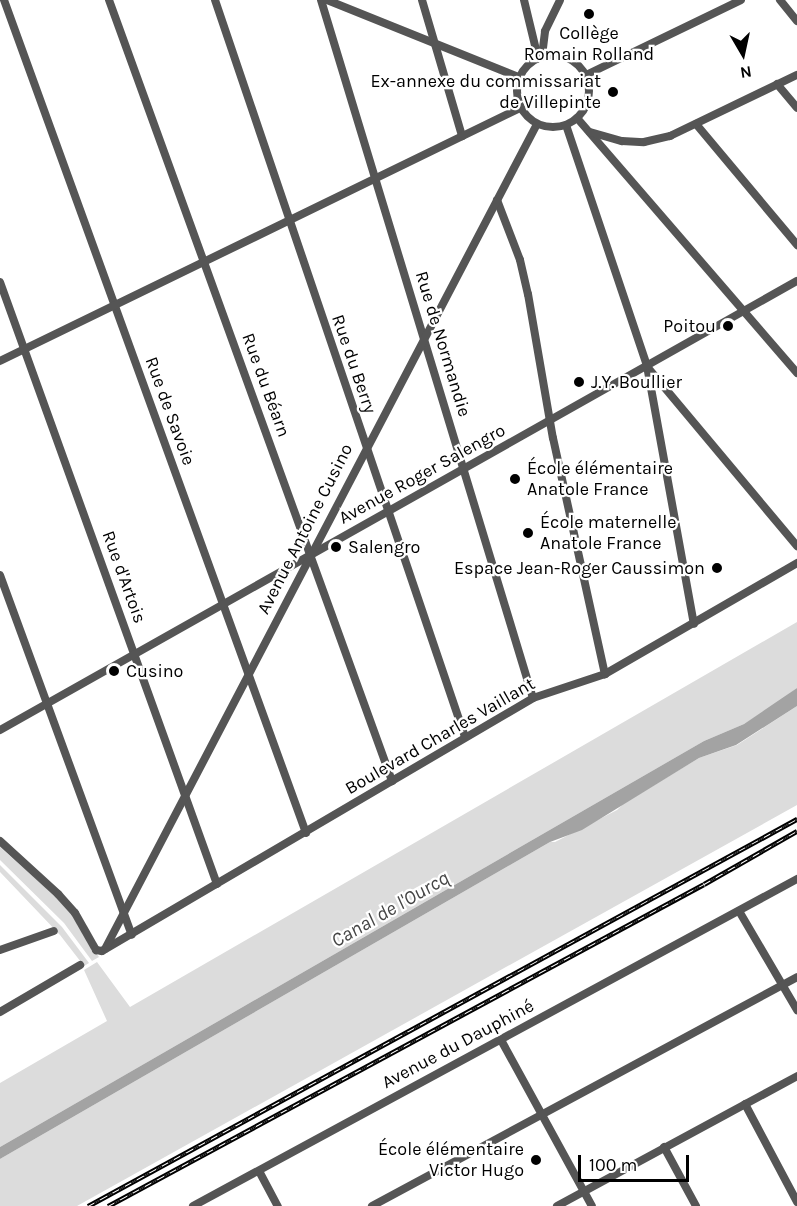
<!DOCTYPE html>
<html>
<head>
<meta charset="utf-8">
<style>
	body { margin:0 }
	#map { position:relative; width:797px; height:1206px; overflow:hidden; background:#fff; font-family:Karla,sans-serif }
	div>[style] { position:absolute }
	[style*='--x'] { left:calc(var(--x)*1px); top:calc(var(--y)*1px); width:calc(var(--w)*1px); rotate:calc(var(--a)*1deg) }
	.green>* { inset:0; background:#dcdcdc }
	.water>* { inset:0; background:#a3a3a3 }
	.street>* { height:8px; margin:-4px; padding:0 4px; transform-origin:4px; border-radius:4px; background:#555 }
	.street>.ring { margin:-4px; padding:0; box-sizing:content-box; background:none; border:8px solid #555; border-radius:50% }
	.rail>* { height:4.5px; margin-top:-2.25px; transform-origin:0; background:repeating-linear-gradient(90deg,#fff 0 7px,#000 0 14px); box-sizing:border-box; border-block:2px solid #000 }
	.dots>* { width:16px; height:16px; translate:-50% -50%; box-sizing:border-box; border:3px solid #fff; border-radius:50% }
	span { translate:-50% -50%; white-space:nowrap; text-align:center; line-height:1.15; -webkit-text-stroke:4.5px #fff; paint-order:stroke }
	.poi-label { font-size:18px; color:#000 }
	.right { translate:-100% -50%; text-align:right }
	.left { translate:0 -50%; text-align:left }
	.street-label { font-size:18px; color:#000 }
	.water-label { font-size:20px; color:#444; font-style:italic }
	.north { position:absolute; left:713px; top:24px; width:60px; height:60px; -webkit-text-stroke:4px #fff; paint-order:stroke; rotate:171deg; font-size:16px; font-weight:700; line-height:24px; text-align:center; color:#000 }
	.north::after { content:''; display:block; margin:auto; width:21px; height:27px; background:#000; clip-path:polygon(50% 0,100% 100%,50% 72%,0 100%) }
	.scale { position:absolute; left:578px; top:1155px; width:111px; height:27px; box-sizing:border-box; border:3px solid #000; border-top:0; padding-left:8px; font-size:18px; line-height:21px; white-space:nowrap; color:#000; -webkit-text-stroke:4px #fff; paint-order:stroke }
</style>
</head>
<body>
<div id="map">
	<div class="green">
		<div style="clip-path:polygon(797px 622px,797px 688px,777px 703px,744px 724px,704px 741px,0 1147px,0 1083px,107px 1021px,84px 970px,97px 962px,130px 1007px)"></div>
		<div style="clip-path:polygon(797px 706px,797px 805px,77px 1206px,0 1206px,0 1159px,550px 842px,555px 842px,617px 810px,623px 804px,699px 758px,737px 745px)"></div>
		<div style="clip-path:polygon(0 847px,57px 898px,72px 915px,99px 957px,92px 961px,64px 923px,0 860px)"></div>
		<div style="clip-path:polygon(0 865px,62px 927px,89px 963px,84px 966px,60px 935px,0 872px)"></div>
	</div>
	<div class="water">
		<div style="clip-path:polygon(797px 688px,797px 706px,736px 745px,699px 758px,582px 830px,550px 842px,0 1159px,0 1147px,704px 741px,744px 724px)"></div>
	</div>
	<div class="street">
		<div style="--x:4;--y:0;--w:886;--a:70.07"></div>
		<div style="--x:109;--y:0;--w:831;--a:70.08"></div>
		<div style="--x:215;--y:0;--w:778;--a:71.26"></div>
		<div style="--x:321;--y:0;--w:729;--a:73.11"></div>
		<div style="--x:327;--y:0;--w:207;--a:21.9"></div>
		<div style="--x:422;--y:0;--w:142;--a:73.6"></div>
		<div style="--x:524;--y:0;--w:60;--a:76.4"></div>
		<div style="--x:780;--y:0;--w:27;--a:51"></div>
		<div class="ring" style="left:517px;top:55px;width:64px;height:64px"></div>
		<div style="--x:542;--y:56;--w:25;--a:-83"></div>
		<div style="--x:545;--y:31;--w:34;--a:-64"></div>
		<div style="--x:586;--y:75;--w:172;--a:-25.8"></div>
		<div style="--x:777;--y:84;--w:31;--a:50"></div>
		<div style="--x:577;--y:118;--w:337;--a:49.2"></div>
		<div style="--x:696;--y:124;--w:158;--a:50.1"></div>
		<div style="--x:566;--y:125;--w:254;--a:71.4"></div>
		<div style="--x:647;--y:366;--w:262;--a:79.7"></div>
		<div style="--x:590;--y:132;--w:33;--a:16"></div>
		<div style="--x:622;--y:141;--w:22;--a:3"></div>
		<div style="--x:644;--y:142;--w:27;--a:-13"></div>
		<div style="--x:670;--y:136;--w:141;--a:-25.7"></div>
		<div style="--x:497;--y:200;--w:64;--a:69"></div>
		<div style="--x:520;--y:260;--w:35;--a:77"></div>
		<div style="--x:528;--y:294;--w:146;--a:80.2"></div>
		<div style="--x:553;--y:438;--w:242;--a:77.6"></div>
		<div style="--x:0;--y:282;--w:640;--a:70.18"></div>
		<div style="--x:0;--y:361;--w:578;--a:-25.94"></div>
		<div style="--x:649;--y:369;--w:231;--a:50.1"></div>
		<div style="--x:0;--y:575;--w:383;--a:69.9"></div>
		<div style="--x:0;--y:730;--w:915;--a:-29.4"></div>
		<div style="--x:0;--y:841;--w:79;--a:42.4"></div>
		<div style="--x:58;--y:894;--w:25;--a:48"></div>
		<div style="--x:75;--y:913;--w:43;--a:60.4"></div>
		<div style="--x:96;--y:950;--w:6;--a:9"></div>
		<div style="--x:102;--y:951;--w:500;--a:-30.4"></div>
		<div style="--x:533;--y:698;--w:76;--a:-18.4"></div>
		<div style="--x:605;--y:674;--w:222;--a:-30"></div>
		<div style="--x:739;--y:911;--w:115;--a:59.6"></div>
		<div style="--x:105;--y:949;--w:931;--a:-62.36"></div>
		<div style="--x:0;--y:950;--w:57;--a:-19.4"></div>
		<div style="--x:0;--y:1012;--w:93;--a:-30.4"></div>
		<div style="--x:501;--y:1040;--w:189;--a:61.3"></div>
		<div style="--x:745;--y:1104;--w:111;--a:62"></div>
		<div style="--x:664;--y:1147;--w:67;--a:61.5"></div>
		<div style="--x:259;--y:1171;--w:40;--a:62"></div>
		<div style="--x:193;--y:1206;--w:687;--a:-28.43"></div>
		<div style="--x:372;--y:1206;--w:483;--a:-28.3"></div>
		<div style="--x:557;--y:1206;--w:273;--a:-28.4"></div>
	</div>
	<div class="rail">
		<div style="--x:88;--y:1206;--w:808;--a:-28.63"></div>
		<div style="--x:108;--y:1206;--w:677;--a:-28.38"></div>
		<div style="--x:704;--y:884;--w:107;--a:-29.7"></div>
	</div>
	<div class="dots">
		<div style="left:589px;top:14px;background:#000"></div>
		<div style="left:613px;top:92px;background:#000"></div>
		<div style="left:728px;top:326px;background:#000"></div>
		<div style="left:579px;top:382px;background:#000"></div>
		<div style="left:515px;top:479px;background:#000"></div>
		<div style="left:528px;top:533px;background:#000"></div>
		<div style="left:336px;top:547px;background:#000"></div>
		<div style="left:717px;top:568px;background:#000"></div>
		<div style="left:114px;top:671px;background:#000"></div>
		<div style="left:536px;top:1160px;background:#000"></div>
	</div>
	<div class="poi-label">
		<span style="left:589px;top:44px">Collège<br>Romain Rolland</span>
		<span class="right" style="left:601px;top:92px">Ex-annexe du commissariat<br>de Villepinte</span>
		<span class="right" style="left:716px;top:326px">Poitou</span>
		<span class="left" style="left:591px;top:382px">J.Y. Boullier</span>
		<span class="left" style="left:527px;top:479px">École élémentaire<br>Anatole France</span>
		<span class="left" style="left:540px;top:533px">École maternelle<br>Anatole France</span>
		<span class="left" style="left:348px;top:547px">Salengro</span>
		<span class="right" style="left:705px;top:568px">Espace Jean-Roger Caussimon</span>
		<span class="left" style="left:126px;top:671px">Cusino</span>
		<span class="right" style="left:524px;top:1160px">École élémentaire<br>Victor Hugo</span>
	</div>
	<div class="street-label">
		<span style="left:443px;top:344px;rotate:73deg">Rue de Normandie</span>
		<span style="left:354px;top:364px;rotate:71deg">Rue du Berry</span>
		<span style="left:266px;top:385px;rotate:70deg">Rue du Béarn</span>
		<span style="left:170px;top:411px;rotate:70deg">Rue de Savoie</span>
		<span style="left:422px;top:474px;rotate:-29deg">Avenue Roger Salengro</span>
		<span style="left:305px;top:529px;rotate:-63deg">Avenue Antoine Cusino</span>
		<span style="left:124px;top:577px;rotate:70deg">Rue d'Artois</span>
		<span style="left:440px;top:736px;rotate:-30deg">Boulevard Charles Vaillant</span>
		<span style="left:458px;top:1044px;rotate:-28deg">Avenue du Dauphiné</span>
	</div>
	<div class="water-label">
		<span style="left:390px;top:909px;rotate:-30deg">Canal de l'Ourcq</span>
	</div>
	<div class="north">N</div>
	<div class="scale">100 m</div>
</div>
</body>
</html>
